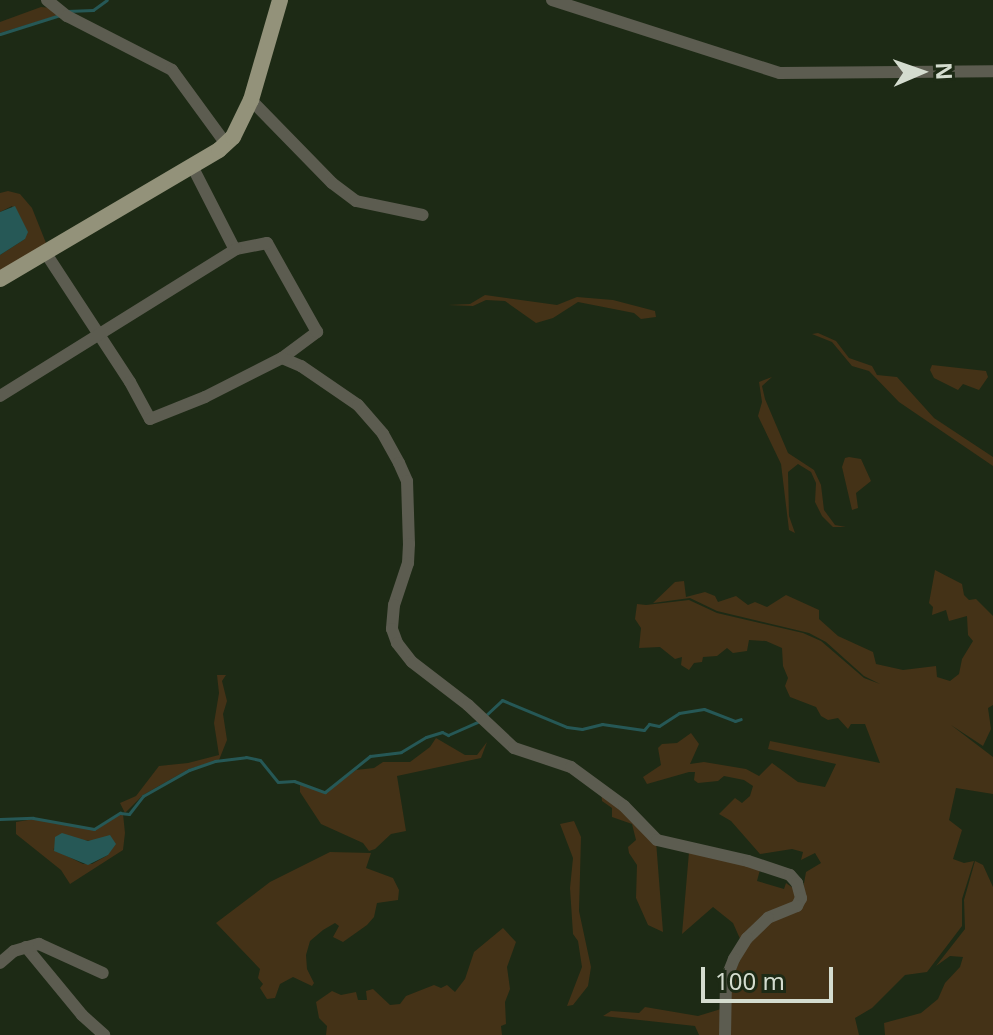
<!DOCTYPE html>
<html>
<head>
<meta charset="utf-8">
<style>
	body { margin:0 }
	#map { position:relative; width:993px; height:1035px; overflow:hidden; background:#1d2a15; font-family:"Noto Sans",sans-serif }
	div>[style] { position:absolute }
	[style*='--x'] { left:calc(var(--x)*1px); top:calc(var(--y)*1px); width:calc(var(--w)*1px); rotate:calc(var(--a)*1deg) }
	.green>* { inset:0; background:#443217 }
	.water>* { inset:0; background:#265856 }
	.stream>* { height:3px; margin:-1.5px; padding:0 1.5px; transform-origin:1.5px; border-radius:1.5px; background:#265856 }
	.minor>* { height:12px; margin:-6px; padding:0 6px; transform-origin:6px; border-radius:6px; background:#5c5c50 }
	.major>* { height:16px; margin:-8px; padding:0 8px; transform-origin:8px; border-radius:8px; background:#93927a }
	span { translate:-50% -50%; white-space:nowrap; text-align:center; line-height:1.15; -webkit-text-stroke:6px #1d2a15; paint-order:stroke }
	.north { position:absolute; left:881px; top:32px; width:80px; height:80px; -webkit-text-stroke:6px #1d2a15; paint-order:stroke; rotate:88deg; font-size:22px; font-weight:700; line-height:32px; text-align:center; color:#d4dccf }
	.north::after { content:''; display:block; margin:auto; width:28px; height:36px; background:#d4dccf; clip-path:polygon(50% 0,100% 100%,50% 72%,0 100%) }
	.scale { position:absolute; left:701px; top:967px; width:132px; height:36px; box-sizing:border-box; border:4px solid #d4dccf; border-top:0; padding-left:10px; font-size:24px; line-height:28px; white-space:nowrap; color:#d4dccf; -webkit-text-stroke:6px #1d2a15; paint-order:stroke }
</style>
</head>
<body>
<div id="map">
	<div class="green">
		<div style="clip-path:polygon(41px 7px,51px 8px,59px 15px,0 33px,0 22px)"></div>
		<div style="clip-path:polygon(8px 191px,20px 194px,32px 208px,46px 243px,0 274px,0 255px,25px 239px,12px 206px,0 212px,0 193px)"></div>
		<div style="clip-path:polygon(485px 295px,557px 305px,577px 297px,613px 300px,655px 311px,656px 317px,641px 319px,634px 313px,578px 302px,553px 318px,536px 323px,505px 301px,486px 300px,473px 306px,448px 305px,470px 304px)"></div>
		<div style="clip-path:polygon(818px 333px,836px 341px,849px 358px,872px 366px,877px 375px,897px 377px,934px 418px,993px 457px,993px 466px,899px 402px,869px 371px,852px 366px,832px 342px,812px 334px)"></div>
		<div style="clip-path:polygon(932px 365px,986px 371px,988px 377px,979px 390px,963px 384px,958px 390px,934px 378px,930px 370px)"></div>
		<div style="clip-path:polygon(772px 377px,762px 386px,765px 399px,788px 453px,814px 470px,821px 485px,824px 510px,835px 525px,846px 527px,833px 527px,822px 516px,815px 502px,816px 483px,811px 472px,798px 464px,788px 472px,789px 516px,795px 533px,789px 530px,781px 464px,758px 416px,762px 402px,759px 382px)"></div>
		<div style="clip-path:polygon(849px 457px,861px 459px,871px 481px,856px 493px,858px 508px,852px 510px,842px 467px,845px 458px)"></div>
		<div style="clip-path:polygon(935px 570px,962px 584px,964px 595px,969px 600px,976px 599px,993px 616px,993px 705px,988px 708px,991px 729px,983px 746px,951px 725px,993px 757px,993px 794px,956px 788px,949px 820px,962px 830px,953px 859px,964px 863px,974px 861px,962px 899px,962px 926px,927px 972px,905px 975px,872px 1008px,855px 1018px,859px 1035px,728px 1035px,729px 984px,750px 939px,771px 922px,799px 911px,806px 872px,821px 863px,815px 853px,801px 860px,803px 852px,792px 849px,760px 854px,731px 821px,719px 814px,735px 798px,742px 803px,750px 796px,753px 786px,744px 780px,724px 776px,718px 781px,698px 783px,694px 780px,695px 772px,689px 772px,647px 784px,643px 777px,661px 765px,658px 748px,662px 744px,677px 743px,691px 733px,699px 744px,690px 764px,704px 762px,746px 769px,759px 776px,772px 763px,798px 782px,825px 787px,836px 764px,768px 749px,770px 741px,880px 763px,865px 724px,851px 724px,848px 729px,838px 718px,828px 720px,821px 716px,816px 707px,790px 697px,785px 686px,788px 678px,783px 666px,782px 648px,766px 641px,749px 640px,747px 651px,733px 653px,727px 648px,717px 656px,703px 657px,702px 662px,694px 663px,689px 670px,681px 665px,682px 657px,675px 659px,660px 647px,639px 648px,641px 628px,635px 619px,637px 604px,646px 605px,689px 600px,717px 613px,803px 633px,821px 641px,864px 678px,880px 684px,864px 676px,826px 642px,809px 633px,717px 611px,690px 598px,653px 603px,675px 582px,684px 581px,686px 597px,705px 592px,715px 596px,718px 602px,736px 596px,748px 605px,755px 602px,767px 607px,786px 595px,819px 610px,819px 619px,838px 636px,873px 652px,876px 664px,903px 670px,936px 666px,937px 677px,950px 681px,959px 674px,962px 659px,973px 641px,968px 635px,967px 616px,949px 621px,946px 610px,932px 615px,933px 607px,929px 603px)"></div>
		<div style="clip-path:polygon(217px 675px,226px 675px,222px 681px,227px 701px,223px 714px,227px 740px,219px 760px,189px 769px,143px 795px,125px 813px,120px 803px,136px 796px,159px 766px,188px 763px,219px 755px,214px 723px,219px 693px)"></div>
		<div style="clip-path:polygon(436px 738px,465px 755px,477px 755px,487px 742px,481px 758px,397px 776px,406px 831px,391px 834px,375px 849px,369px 851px,363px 843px,321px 824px,300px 792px,300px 784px,325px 793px,356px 770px,374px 768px,383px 762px,410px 762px,430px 747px)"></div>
		<div style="clip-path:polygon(601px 790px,656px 841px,663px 932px,648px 925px,636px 898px,637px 865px,629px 853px,628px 847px,636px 840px,632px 824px,612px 817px,612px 808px,602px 801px)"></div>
		<div style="clip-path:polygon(evenodd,120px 814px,123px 814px,125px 833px,123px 850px,70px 884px,61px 870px,16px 834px,16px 822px,34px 819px,94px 830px,120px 814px,81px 840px,92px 841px,108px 855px,92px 864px,83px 864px,53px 849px,81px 840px)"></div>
		<div style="clip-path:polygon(574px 821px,581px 837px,579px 911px,591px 967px,588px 986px,573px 1005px,567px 1006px,582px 967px,578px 941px,573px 934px,570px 888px,573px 858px,560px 824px)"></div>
		<div style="clip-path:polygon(330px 852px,371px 853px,366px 868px,393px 878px,399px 890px,398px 900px,377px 903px,374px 917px,367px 925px,343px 942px,333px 937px,339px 926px,335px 923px,323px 930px,310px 941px,306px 955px,307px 969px,314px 983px,312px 986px,293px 977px,280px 984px,275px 998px,267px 999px,260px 988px,263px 984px,258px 978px,260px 969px,216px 923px,270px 882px)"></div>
		<div style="clip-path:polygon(689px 852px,761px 866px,757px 881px,784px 889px,786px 883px,793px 888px,797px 901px,741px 941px,733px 923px,713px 907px,682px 934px)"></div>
		<div style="clip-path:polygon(975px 861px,983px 865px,993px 887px,993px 1035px,885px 1035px,884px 1023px,921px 1013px,938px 999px,945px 983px,960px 967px,963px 957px,950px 956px,936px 966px,965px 929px,964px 900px)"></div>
		<div style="clip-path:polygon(503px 928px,516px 942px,507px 967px,510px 989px,505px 1002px,506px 1024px,501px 1026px,502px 1035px,326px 1035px,327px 1026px,319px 1018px,316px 1002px,332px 991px,341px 995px,356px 992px,358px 1000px,367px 1000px,366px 991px,373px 989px,390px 1005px,400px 1004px,406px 996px,434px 985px,441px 988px,447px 985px,455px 992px,465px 979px,474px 952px)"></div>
		<div style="clip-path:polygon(645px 1007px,698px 1016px,721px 1009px,722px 1035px,699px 1035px,695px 1026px,603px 1016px,611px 1011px,639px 1013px)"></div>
	</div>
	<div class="water">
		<div style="clip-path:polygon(15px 206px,28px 232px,25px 239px,0 255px,0 212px)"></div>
		<div style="clip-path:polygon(62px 833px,88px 841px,110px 835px,116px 844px,108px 855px,88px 865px,54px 851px,55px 837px)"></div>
	</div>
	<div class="stream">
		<div style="--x:67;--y:11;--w:26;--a:-2"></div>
		<div style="--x:93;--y:10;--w:17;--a:-36"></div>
		<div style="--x:0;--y:34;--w:63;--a:-17.6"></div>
		<div style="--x:485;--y:716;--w:23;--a:-43"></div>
		<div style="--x:502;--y:700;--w:70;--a:22.6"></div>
		<div style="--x:567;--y:727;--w:15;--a:8"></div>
		<div style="--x:582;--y:729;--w:21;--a:-14"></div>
		<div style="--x:602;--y:724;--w:42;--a:8.1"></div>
		<div style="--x:644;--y:730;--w:8;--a:-50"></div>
		<div style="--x:649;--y:724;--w:10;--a:11"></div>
		<div style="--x:659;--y:726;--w:24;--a:-33"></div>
		<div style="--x:679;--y:713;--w:25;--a:-9"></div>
		<div style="--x:704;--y:709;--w:33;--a:21"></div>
		<div style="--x:735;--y:721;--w:6;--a:-18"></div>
		<div style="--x:0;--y:819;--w:33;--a:-2"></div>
		<div style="--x:33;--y:818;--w:62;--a:10.2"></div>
		<div style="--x:94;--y:829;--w:31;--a:-32"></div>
		<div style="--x:120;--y:813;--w:9;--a:6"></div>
		<div style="--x:129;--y:814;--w:23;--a:-52"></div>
		<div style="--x:143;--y:796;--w:53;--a:-29.5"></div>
		<div style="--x:189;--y:770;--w:28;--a:-19"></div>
		<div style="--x:215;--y:761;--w:31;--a:-7"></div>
		<div style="--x:246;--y:757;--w:14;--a:12"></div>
		<div style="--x:260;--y:760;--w:28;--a:51"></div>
		<div style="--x:278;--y:782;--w:16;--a:-4"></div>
		<div style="--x:294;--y:781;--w:33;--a:20"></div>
		<div style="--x:325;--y:792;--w:58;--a:-38.7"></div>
		<div style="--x:370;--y:756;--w:31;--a:-7"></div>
		<div style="--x:401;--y:752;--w:29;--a:-31"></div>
		<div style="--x:426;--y:737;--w:17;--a:-17"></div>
		<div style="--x:442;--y:732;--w:7;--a:27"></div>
		<div style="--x:448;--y:735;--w:35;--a:-24"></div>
	</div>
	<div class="minor">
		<div style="--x:47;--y:0;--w:26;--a:39"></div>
		<div style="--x:67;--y:16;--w:118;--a:27.2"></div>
		<div style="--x:172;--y:70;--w:92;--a:53.9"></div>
		<div style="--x:552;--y:0;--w:239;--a:17.8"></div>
		<div style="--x:780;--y:73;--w:213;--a:-0.5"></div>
		<div style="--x:251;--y:100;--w:116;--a:45.7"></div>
		<div style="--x:332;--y:183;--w:30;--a:37"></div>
		<div style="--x:356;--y:201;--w:68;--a:11.8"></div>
		<div style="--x:45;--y:252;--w:155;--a:56.8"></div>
		<div style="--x:130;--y:382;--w:42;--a:61.6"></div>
		<div style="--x:150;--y:419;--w:59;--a:-21.8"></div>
		<div style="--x:205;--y:397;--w:86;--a:-26.9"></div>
		<div style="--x:282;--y:358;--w:44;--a:-36.6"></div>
		<div style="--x:317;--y:332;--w:102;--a:-119.3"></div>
		<div style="--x:267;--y:243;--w:32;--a:169"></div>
		<div style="--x:236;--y:249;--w:4;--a:-135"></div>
		<div style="--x:233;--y:246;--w:90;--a:-117.1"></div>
		<div style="--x:282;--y:358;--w:21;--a:23"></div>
		<div style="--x:301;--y:366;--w:69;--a:34.4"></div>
		<div style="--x:358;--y:405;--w:38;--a:49"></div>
		<div style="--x:383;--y:434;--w:33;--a:61"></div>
		<div style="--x:399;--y:463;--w:20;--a:66"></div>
		<div style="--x:407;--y:481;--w:63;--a:88.2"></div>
		<div style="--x:409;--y:544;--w:19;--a:93"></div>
		<div style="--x:408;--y:563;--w:44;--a:108.4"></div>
		<div style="--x:394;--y:605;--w:24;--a:95"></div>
		<div style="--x:392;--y:629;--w:15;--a:70"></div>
		<div style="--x:397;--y:643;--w:24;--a:52"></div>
		<div style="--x:412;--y:662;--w:71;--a:37.5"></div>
		<div style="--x:468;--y:705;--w:63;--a:43.1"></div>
		<div style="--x:514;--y:748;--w:60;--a:18.4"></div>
		<div style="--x:571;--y:767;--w:66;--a:36.3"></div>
		<div style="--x:624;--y:806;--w:47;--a:45.9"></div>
		<div style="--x:657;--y:840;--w:93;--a:13"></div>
		<div style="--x:748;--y:861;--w:44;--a:18.4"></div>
		<div style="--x:790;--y:875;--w:11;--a:49"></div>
		<div style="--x:797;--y:883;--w:16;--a:75"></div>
		<div style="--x:801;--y:898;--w:9;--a:117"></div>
		<div style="--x:797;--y:906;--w:31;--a:158"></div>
		<div style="--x:768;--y:918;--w:29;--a:136"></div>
		<div style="--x:747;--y:938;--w:25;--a:122"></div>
		<div style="--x:734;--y:959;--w:22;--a:112"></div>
		<div style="--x:726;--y:979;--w:56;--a:91"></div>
		<div style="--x:0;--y:396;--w:278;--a:-31.9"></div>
		<div style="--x:26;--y:947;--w:88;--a:50.5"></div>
		<div style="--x:82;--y:1015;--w:30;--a:42"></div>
		<div style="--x:0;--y:963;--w:18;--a:-41"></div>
		<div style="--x:14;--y:951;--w:26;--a:-16"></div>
		<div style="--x:39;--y:944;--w:70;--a:24.4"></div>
	</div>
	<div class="major">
		<div style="--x:0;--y:279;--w:254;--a:-30.5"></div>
		<div style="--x:219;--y:150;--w:19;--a:-43"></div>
		<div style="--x:233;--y:137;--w:41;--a:-64.1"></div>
		<div style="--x:251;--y:100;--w:104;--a:-73.8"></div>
	</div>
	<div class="north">N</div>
	<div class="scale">100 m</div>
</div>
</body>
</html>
